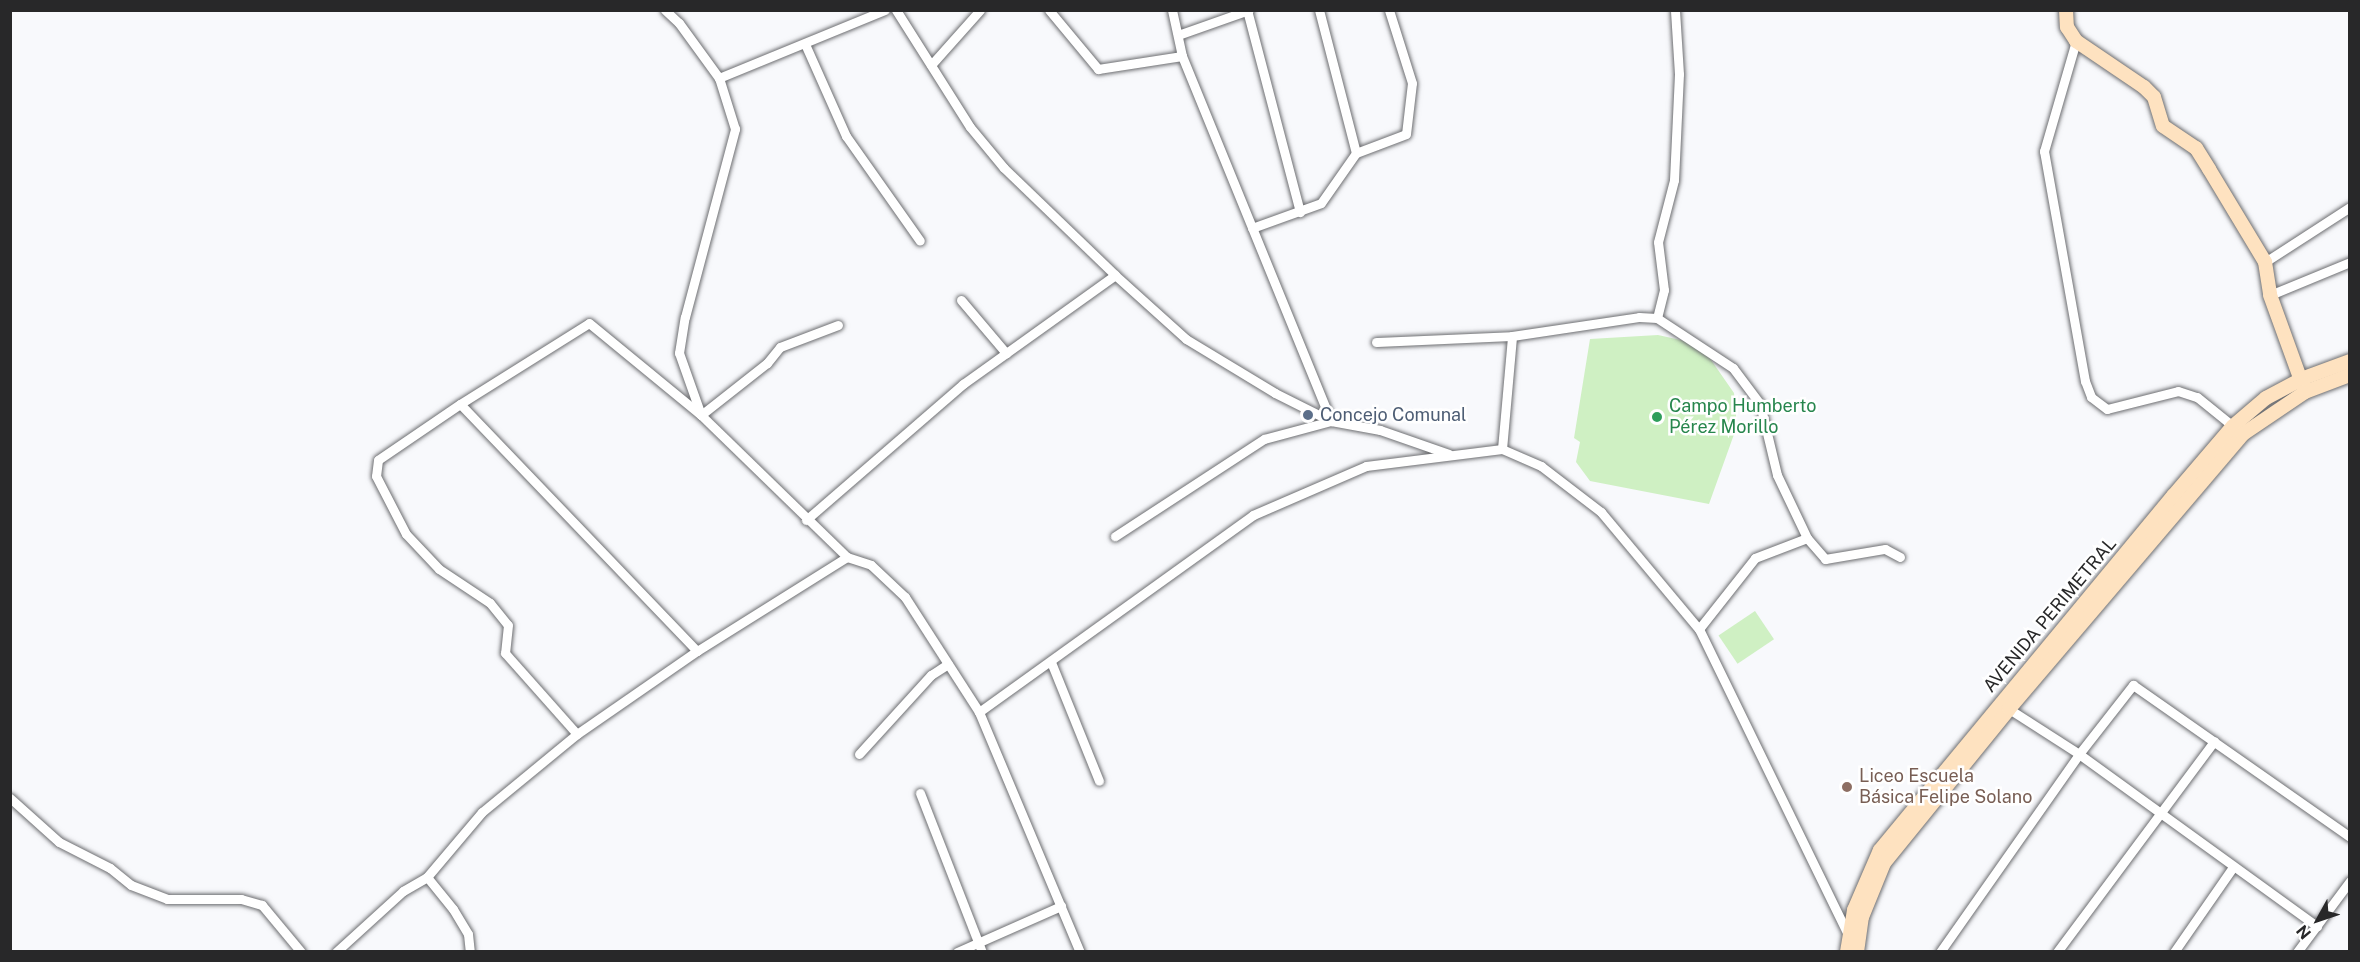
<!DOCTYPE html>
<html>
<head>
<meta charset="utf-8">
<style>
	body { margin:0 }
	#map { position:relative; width:2360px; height:962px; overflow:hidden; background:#f8f9fc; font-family:"Public Sans",sans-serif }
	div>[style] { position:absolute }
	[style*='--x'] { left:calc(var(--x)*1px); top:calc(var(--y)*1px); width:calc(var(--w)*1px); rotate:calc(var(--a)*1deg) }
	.green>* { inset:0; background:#cff0c3; transform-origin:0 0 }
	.roads { filter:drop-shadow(0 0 2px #6d6e71) drop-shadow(0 0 2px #6d6e71) }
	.street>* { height:9px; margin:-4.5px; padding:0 4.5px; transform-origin:4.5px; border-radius:4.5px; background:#fff }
	.secondary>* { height:14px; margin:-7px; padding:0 7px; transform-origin:7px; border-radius:7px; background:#fee2c0 }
	.dots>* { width:16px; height:16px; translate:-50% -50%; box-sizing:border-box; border:3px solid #fff; border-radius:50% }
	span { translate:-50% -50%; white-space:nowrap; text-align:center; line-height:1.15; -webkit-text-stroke:5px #fff; paint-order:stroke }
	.leisure-label { font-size:18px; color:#27864d }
	.left { translate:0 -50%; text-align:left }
	.service-label { font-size:18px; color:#4e5e75 }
	.street-label { font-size:18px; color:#282829 }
	.education-label { font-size:18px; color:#785e54 }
	.frame { position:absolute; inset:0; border:12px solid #282829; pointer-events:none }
	.north { position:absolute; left:2288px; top:890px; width:60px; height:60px; -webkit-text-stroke:4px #fff; paint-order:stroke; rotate:230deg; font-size:16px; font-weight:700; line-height:24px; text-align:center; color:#282829 }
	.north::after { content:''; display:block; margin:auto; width:21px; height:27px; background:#282829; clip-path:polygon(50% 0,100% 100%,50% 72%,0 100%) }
</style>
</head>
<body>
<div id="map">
	<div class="green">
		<div style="clip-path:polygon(1658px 335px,1685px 341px,1709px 357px,1734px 393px,1737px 426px,1709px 504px,1590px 481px,1576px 462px,1580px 442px,1574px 438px,1590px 339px)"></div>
		<div style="left:1755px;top:611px;width:34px;height:44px;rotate:56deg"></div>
	</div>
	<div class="roads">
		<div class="street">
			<div style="--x:665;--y:10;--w:19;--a:43"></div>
			<div style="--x:679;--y:23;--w:68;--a:54"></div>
			<div style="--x:896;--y:10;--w:138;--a:57.7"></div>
			<div style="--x:970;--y:127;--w:53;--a:50.3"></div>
			<div style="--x:1004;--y:168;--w:154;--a:43.9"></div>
			<div style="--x:1115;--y:275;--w:96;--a:42"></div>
			<div style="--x:1186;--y:339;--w:104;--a:31.2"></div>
			<div style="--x:1275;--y:393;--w:63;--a:26.6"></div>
			<div style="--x:1331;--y:421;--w:69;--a:165"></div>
			<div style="--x:1264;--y:439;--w:178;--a:146.9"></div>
			<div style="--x:1049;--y:10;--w:77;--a:50.3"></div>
			<div style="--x:1098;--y:69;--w:85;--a:-8.8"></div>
			<div style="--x:1182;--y:56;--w:394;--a:67.8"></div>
			<div style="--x:1331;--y:421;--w:50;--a:10.4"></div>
			<div style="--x:1380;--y:430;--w:73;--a:19.2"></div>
			<div style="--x:1172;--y:10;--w:47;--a:77.7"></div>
			<div style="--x:1247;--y:10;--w:209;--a:75.3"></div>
			<div style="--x:1178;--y:35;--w:75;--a:-19.4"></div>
			<div style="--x:2076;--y:41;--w:115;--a:106.2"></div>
			<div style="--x:2044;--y:151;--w:234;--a:79.9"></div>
			<div style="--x:2085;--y:381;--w:17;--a:69"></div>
			<div style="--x:2091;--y:397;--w:20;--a:37"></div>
			<div style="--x:2107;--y:409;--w:73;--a:-14.2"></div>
			<div style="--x:2178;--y:391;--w:20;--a:18"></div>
			<div style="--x:2197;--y:397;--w:46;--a:38.9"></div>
			<div style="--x:805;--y:44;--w:101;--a:66"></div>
			<div style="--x:846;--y:136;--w:128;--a:54.8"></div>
			<div style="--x:931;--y:65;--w:74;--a:-48.3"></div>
			<div style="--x:1356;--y:153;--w:53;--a:-20.8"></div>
			<div style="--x:1406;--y:134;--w:51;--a:-83.3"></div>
			<div style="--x:1412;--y:83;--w:77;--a:-107.5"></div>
			<div style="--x:1252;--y:228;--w:73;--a:-19.9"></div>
			<div style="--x:1321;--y:203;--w:61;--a:-55"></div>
			<div style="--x:1356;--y:153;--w:148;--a:-104.5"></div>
			<div style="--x:2265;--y:262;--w:101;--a:-32.9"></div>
			<div style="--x:2270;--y:295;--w:87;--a:-22.4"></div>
			<div style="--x:961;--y:300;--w:70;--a:49.7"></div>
			<div style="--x:1657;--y:318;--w:29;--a:-76"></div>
			<div style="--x:1664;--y:290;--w:48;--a:-97.1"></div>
			<div style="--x:1658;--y:242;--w:64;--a:-75.5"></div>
			<div style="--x:1674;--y:180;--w:106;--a:-87.3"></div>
			<div style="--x:1679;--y:74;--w:64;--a:-93.6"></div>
			<div style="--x:838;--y:325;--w:62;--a:159.2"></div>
			<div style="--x:780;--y:347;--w:21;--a:129"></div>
			<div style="--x:767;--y:363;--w:84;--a:141.8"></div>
			<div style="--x:701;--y:415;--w:66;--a:-109.5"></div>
			<div style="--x:679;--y:353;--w:36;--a:-81"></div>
			<div style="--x:685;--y:317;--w:195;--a:-75.1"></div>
			<div style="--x:735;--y:129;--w:53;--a:-107.4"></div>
			<div style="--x:719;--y:78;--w:179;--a:-22.3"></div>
			<div style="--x:1376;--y:342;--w:136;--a:-2.5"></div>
			<div style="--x:460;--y:404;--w:99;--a:145.7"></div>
			<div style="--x:378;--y:460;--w:16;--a:97"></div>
			<div style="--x:376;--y:476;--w:65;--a:62.7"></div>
			<div style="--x:406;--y:534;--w:48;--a:46.7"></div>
			<div style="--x:439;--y:569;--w:61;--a:33.7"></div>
			<div style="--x:490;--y:603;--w:28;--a:51"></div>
			<div style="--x:508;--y:625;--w:28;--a:96"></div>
			<div style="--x:505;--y:653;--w:108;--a:48.4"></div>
			<div style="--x:1502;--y:449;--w:113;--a:-84.9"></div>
			<div style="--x:1512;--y:336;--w:128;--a:-8.5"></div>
			<div style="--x:1639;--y:317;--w:18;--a:3"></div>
			<div style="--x:1657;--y:318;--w:91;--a:33.3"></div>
			<div style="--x:1733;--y:368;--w:45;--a:53.1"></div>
			<div style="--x:1760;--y:404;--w:73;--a:76.5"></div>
			<div style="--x:1777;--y:475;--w:70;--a:64.5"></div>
			<div style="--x:1807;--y:538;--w:56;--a:159"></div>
			<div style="--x:1755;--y:558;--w:90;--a:128.3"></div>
			<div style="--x:806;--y:520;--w:208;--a:-40.9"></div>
			<div style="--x:963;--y:384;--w:187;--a:-35.6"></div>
			<div style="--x:1807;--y:538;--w:28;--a:49"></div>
			<div style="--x:1825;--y:559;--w:61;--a:-9.5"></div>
			<div style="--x:1885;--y:549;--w:17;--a:28"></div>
			<div style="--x:697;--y:651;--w:342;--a:-133.8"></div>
			<div style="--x:460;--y:404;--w:152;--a:-32.1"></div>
			<div style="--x:589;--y:323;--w:145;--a:39.4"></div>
			<div style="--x:701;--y:415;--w:204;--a:44.2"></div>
			<div style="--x:1051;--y:662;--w:128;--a:68"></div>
			<div style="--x:2009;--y:709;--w:83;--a:32.7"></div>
			<div style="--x:2079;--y:754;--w:294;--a:35.9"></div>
			<div style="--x:979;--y:712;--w:337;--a:-35.7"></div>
			<div style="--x:1253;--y:515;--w:123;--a:-23.4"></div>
			<div style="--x:1366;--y:466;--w:137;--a:-7.1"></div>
			<div style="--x:1502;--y:449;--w:43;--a:23.6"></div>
			<div style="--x:1541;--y:466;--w:76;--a:37.5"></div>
			<div style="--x:1601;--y:512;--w:153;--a:50.1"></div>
			<div style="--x:1699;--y:629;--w:339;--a:64"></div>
			<div style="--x:859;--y:754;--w:107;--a:-47.7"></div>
			<div style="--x:931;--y:675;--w:20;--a:-33"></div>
			<div style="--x:920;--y:793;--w:171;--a:68.7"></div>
			<div style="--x:10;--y:798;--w:66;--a:41.9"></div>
			<div style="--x:59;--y:842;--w:57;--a:27"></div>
			<div style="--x:110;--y:868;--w:27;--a:39"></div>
			<div style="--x:131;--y:885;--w:39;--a:21"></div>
			<div style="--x:167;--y:899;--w:74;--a:0"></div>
			<div style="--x:241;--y:899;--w:22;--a:16"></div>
			<div style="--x:262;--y:905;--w:61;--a:50.3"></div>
			<div style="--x:427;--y:877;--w:41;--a:50.9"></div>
			<div style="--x:453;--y:909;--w:29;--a:59"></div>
			<div style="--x:468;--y:934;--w:18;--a:84"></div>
			<div style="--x:336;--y:952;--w:91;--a:-42.3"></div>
			<div style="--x:403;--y:891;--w:28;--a:-30"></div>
			<div style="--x:427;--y:877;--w:85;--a:-49.8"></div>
			<div style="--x:482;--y:812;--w:123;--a:-39.4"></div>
			<div style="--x:577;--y:734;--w:146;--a:-34.7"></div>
			<div style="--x:697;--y:651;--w:177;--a:-32.1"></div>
			<div style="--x:847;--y:557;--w:25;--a:18"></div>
			<div style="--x:871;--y:565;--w:47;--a:43.3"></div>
			<div style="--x:905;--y:597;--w:137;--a:57.2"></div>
			<div style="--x:979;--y:712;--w:260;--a:67.2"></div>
			<div style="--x:957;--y:952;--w:114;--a:-23.9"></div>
			<div style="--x:1940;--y:952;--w:242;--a:-54.9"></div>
			<div style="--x:2079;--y:754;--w:88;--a:-52"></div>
			<div style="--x:2133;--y:685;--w:265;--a:35"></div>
			<div style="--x:2057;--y:952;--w:263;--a:-53.3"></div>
			<div style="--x:2174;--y:952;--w:103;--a:-55.2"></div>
			<div style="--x:2297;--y:952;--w:89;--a:-53.3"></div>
		</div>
		<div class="secondary">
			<div style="--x:2066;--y:10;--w:17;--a:87"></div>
			<div style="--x:2067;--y:27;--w:17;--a:57"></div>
			<div style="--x:2076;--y:41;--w:82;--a:34.1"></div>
			<div style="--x:2144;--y:87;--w:14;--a:45"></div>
			<div style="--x:2154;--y:97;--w:30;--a:73"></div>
			<div style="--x:2163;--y:126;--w:40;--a:34"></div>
			<div style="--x:2196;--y:148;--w:25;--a:58"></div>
			<div style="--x:2209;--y:169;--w:109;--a:58.9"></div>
			<div style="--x:2265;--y:262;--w:33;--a:81"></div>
			<div style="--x:2270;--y:295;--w:97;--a:70.1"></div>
			<div style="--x:1847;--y:952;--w:43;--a:-80.5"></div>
			<div style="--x:1854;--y:910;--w:65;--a:-66.6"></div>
			<div style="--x:1880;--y:850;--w:460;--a:-50.4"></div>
			<div style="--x:2173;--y:496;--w:92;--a:-49.4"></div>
			<div style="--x:2233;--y:426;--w:43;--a:-40.3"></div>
			<div style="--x:2266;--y:398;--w:40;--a:-28"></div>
			<div style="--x:2301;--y:379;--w:52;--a:-20.2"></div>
			<div style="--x:1857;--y:952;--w:35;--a:-82"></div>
			<div style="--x:1862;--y:917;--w:58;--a:-67.8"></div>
			<div style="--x:1884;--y:863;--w:198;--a:-50.9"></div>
			<div style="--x:2009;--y:709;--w:361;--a:-49.6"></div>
			<div style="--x:2243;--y:434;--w:75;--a:-34.1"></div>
			<div style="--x:2305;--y:392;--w:48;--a:-20.7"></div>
		</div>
	</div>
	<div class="dots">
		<div style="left:1308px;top:415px;background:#5c6f8a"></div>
		<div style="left:1657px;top:417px;background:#2e9e5b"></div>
		<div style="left:1847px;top:787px;background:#8d6e63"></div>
	</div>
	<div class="leisure-label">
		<span class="left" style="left:1669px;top:417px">Campo Humberto<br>Pérez Morillo</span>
	</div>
	<div class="service-label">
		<span class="left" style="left:1320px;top:415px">Concejo Comunal</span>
	</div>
	<div class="street-label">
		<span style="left:2050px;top:615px;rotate:-50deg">AVENIDA PERIMETRAL</span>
	</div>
	<div class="education-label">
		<span class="left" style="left:1859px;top:787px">Liceo Escuela<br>Básica Felipe Solano</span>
	</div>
	<div class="frame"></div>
	<div class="north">N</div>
</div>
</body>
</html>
